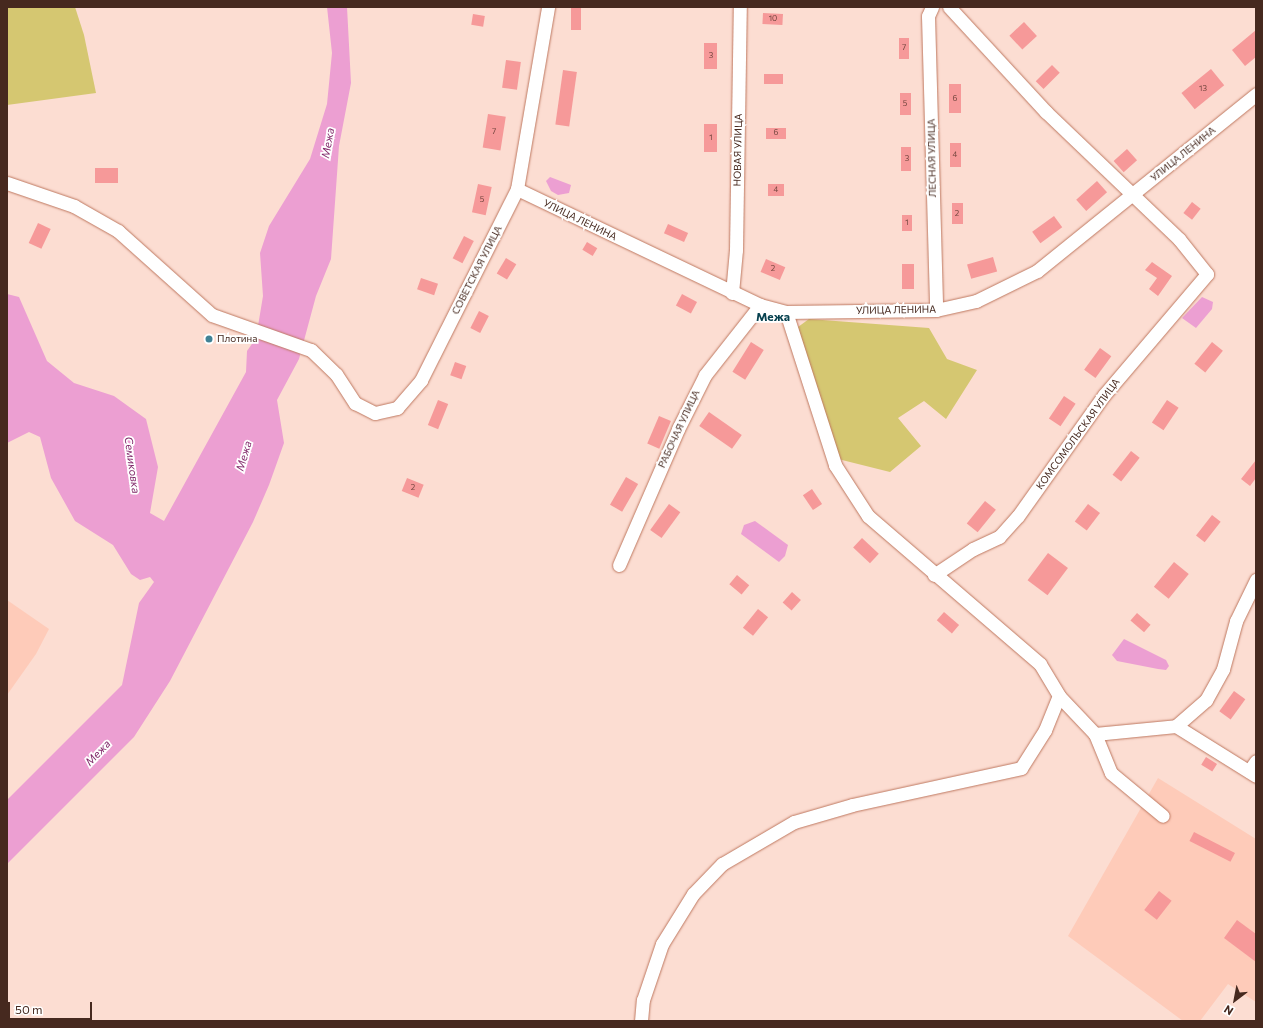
<!DOCTYPE html>
<html>
<head>
<meta charset="utf-8">
<style>
	body { margin:0 }
	#map { position:relative; width:1263px; height:1028px; overflow:hidden; background:#fcddd2; font-family:Commissioner,sans-serif }
	div>[style] { position:absolute }
	[style*='--x'] { left:calc(var(--x)*1px); top:calc(var(--y)*1px); width:calc(var(--w)*1px); rotate:calc(var(--a)*1deg) }
	.built>* { inset:0; background:#fecbb9 }
	.green>* { inset:0; background:#d5c771 }
	.water>* { inset:0; background:#ec9fd2 }
	.building>* { inset:0; background:#f69999; transform-origin:0 0 }
	.roads { filter:drop-shadow(0 0 1px #be7860) drop-shadow(0 0 1px #be7860) }
	.street>* { height:13px; margin:-6.5px; padding:0 6.5px; transform-origin:6.5px; border-radius:6.5px; background:#fff }
	.dots>* { width:11px; height:11px; translate:-50% -50%; box-sizing:border-box; border:2px solid #fff; border-radius:50% }
	span { translate:-50% -50%; white-space:nowrap; text-align:center; line-height:1.15; -webkit-text-stroke:3.5px #fff; paint-order:stroke }
	.number-label { font-size:8px; color:#72453e }
	.number-label span { -webkit-text-stroke-width:0 }
	.street-label { font-size:10px; color:#46291f }
	.poi-label { font-size:10px; color:#46291f }
	.left { translate:0 -50%; text-align:left }
	.water-label { font-size:11px; color:#81296a; font-style:italic }
	.quarter-label { font-size:12px; color:#084250; font-weight:700 }
	.frame { position:absolute; inset:0; border:8px solid #46291f; pointer-events:none }
	.north { position:absolute; left:1215px; top:980px; width:40px; height:40px; -webkit-text-stroke:3px #fff; paint-order:stroke; rotate:212deg; font-size:11px; font-weight:700; line-height:16px; text-align:center; color:#46291f }
	.north::after { content:''; display:block; margin:auto; width:14px; height:18px; background:#46291f; clip-path:polygon(50% 0,100% 100%,50% 72%,0 100%) }
	.scale { position:absolute; left:8px; top:1002px; width:84px; height:18px; box-sizing:border-box; border:2px solid #46291f; border-top:0; padding-left:5px; font-size:12px; line-height:14px; white-space:nowrap; color:#46291f; -webkit-text-stroke:3px #fff; paint-order:stroke }
</style>
</head>
<body>
<div id="map">
	<div class="built">
		<div style="clip-path:polygon(7px 600px,49px 629px,36px 654px,7px 695px)"></div>
		<div style="clip-path:polygon(1158px 778px,1256px 839px,1256px 1002px,1228px 984px,1200px 1021px,1183px 1021px,1068px 936px)"></div>
	</div>
	<div class="green">
		<div style="clip-path:polygon(7px 7px,75px 7px,84px 35px,96px 93px,7px 105px)"></div>
		<div style="clip-path:polygon(809px 319px,929px 328px,947px 359px,977px 370px,946px 419px,924px 401px,898px 418px,921px 446px,890px 472px,838px 459px,798px 327px)"></div>
	</div>
	<div class="water">
		<div style="clip-path:polygon(327px 7px,347px 7px,351px 83px,339px 146px,331px 259px,316px 296px,299px 359px,277px 400px,284px 443px,269px 485px,253px 522px,170px 681px,134px 737px,7px 864px,7px 800px,122px 685px,139px 603px,154px 582px,150px 577px,140px 580px,131px 574px,113px 545px,75px 521px,51px 478px,40px 437px,29px 432px,7px 443px,7px 294px,19px 297px,47px 361px,74px 383px,114px 396px,146px 419px,158px 467px,150px 513px,164px 521px,246px 372px,247px 351px,256px 338px,263px 296px,260px 253px,269px 226px,310px 159px,327px 104px,332px 53px)"></div>
		<div style="clip-path:polygon(550px 177px,571px 185px,569px 193px,558px 195px,551px 191px,546px 181px)"></div>
		<div style="clip-path:polygon(1202px 297px,1213px 302px,1212px 309px,1196px 328px,1182px 318px)"></div>
		<div style="clip-path:polygon(755px 521px,788px 545px,785px 556px,779px 562px,741px 534px,744px 525px)"></div>
		<div style="clip-path:polygon(1124px 639px,1166px 660px,1169px 666px,1166px 670px,1158px 669px,1117px 661px,1112px 655px)"></div>
	</div>
	<div class="building">
		<div style="left:571px;top:7px;width:10px;height:23px"></div>
		<div style="left:763px;top:13px;width:20px;height:11px;rotate:3deg"></div>
		<div style="left:473px;top:14px;width:12px;height:11px;rotate:9deg"></div>
		<div style="left:1024px;top:22px;width:19px;height:20px;rotate:47deg"></div>
		<div style="clip-path:polygon(1256px 30px,1256px 57px,1245px 66px,1232px 50px)"></div>
		<div style="left:899px;top:38px;width:10px;height:21px"></div>
		<div style="left:704px;top:43px;width:13px;height:26px"></div>
		<div style="left:506px;top:60px;width:15px;height:28px;rotate:8deg"></div>
		<div style="left:1052px;top:65px;width:11px;height:23px;rotate:45deg"></div>
		<div style="left:1211px;top:69px;width:21px;height:38px;rotate:51deg"></div>
		<div style="left:563px;top:70px;width:14px;height:55px;rotate:8deg"></div>
		<div style="left:764px;top:74px;width:19px;height:10px"></div>
		<div style="left:949px;top:84px;width:12px;height:29px"></div>
		<div style="left:900px;top:93px;width:11px;height:22px"></div>
		<div style="left:488px;top:114px;width:18px;height:34px;rotate:9deg"></div>
		<div style="left:704px;top:124px;width:13px;height:28px"></div>
		<div style="left:766px;top:128px;width:20px;height:11px"></div>
		<div style="left:950px;top:143px;width:11px;height:24px"></div>
		<div style="left:901px;top:147px;width:10px;height:24px"></div>
		<div style="left:1127px;top:149px;width:15px;height:18px;rotate:48deg"></div>
		<div style="left:95px;top:168px;width:23px;height:15px"></div>
		<div style="left:1097px;top:181px;width:15px;height:28px;rotate:48deg"></div>
		<div style="left:478px;top:184px;width:14px;height:29px;rotate:12deg"></div>
		<div style="left:768px;top:184px;width:16px;height:12px"></div>
		<div style="left:1192px;top:202px;width:11px;height:14px;rotate:38deg"></div>
		<div style="left:952px;top:203px;width:11px;height:21px"></div>
		<div style="left:902px;top:215px;width:10px;height:16px"></div>
		<div style="left:1054px;top:216px;width:14px;height:27px;rotate:54deg"></div>
		<div style="left:38px;top:223px;width:14px;height:22px;rotate:25deg"></div>
		<div style="left:668px;top:224px;width:22px;height:10px;rotate:24deg"></div>
		<div style="left:464px;top:236px;width:11px;height:25px;rotate:27deg"></div>
		<div style="left:587px;top:242px;width:12px;height:9px;rotate:31deg"></div>
		<div style="left:993px;top:257px;width:15px;height:27px;rotate:74deg"></div>
		<div style="left:506px;top:258px;width:12px;height:18px;rotate:31deg"></div>
		<div style="left:766px;top:259px;width:21px;height:14px;rotate:23deg"></div>
		<div style="clip-path:polygon(1152px 262px,1172px 276px,1158px 296px,1149px 289px,1157px 278px,1145px 270px)"></div>
		<div style="left:914px;top:264px;width:25px;height:12px;rotate:90deg"></div>
		<div style="left:421px;top:278px;width:18px;height:12px;rotate:19deg"></div>
		<div style="left:682px;top:294px;width:17px;height:13px;rotate:28deg"></div>
		<div style="left:479px;top:311px;width:11px;height:19px;rotate:27deg"></div>
		<div style="left:751px;top:342px;width:15px;height:35px;rotate:32deg"></div>
		<div style="left:1212px;top:342px;width:14px;height:28px;rotate:39deg"></div>
		<div style="left:1100px;top:348px;width:14px;height:27px;rotate:36deg"></div>
		<div style="left:455px;top:362px;width:12px;height:14px;rotate:20deg"></div>
		<div style="left:1064px;top:396px;width:14px;height:27px;rotate:34deg"></div>
		<div style="left:438px;top:400px;width:11px;height:27px;rotate:22deg"></div>
		<div style="left:1167px;top:400px;width:14px;height:27px;rotate:34deg"></div>
		<div style="left:709px;top:412px;width:40px;height:17px;rotate:35deg"></div>
		<div style="left:659px;top:416px;width:13px;height:30px;rotate:23deg"></div>
		<div style="left:1131px;top:451px;width:11px;height:30px;rotate:38deg"></div>
		<div style="clip-path:polygon(1256px 460px,1256px 478px,1250px 486px,1241px 479px)"></div>
		<div style="left:626px;top:477px;width:14px;height:32px;rotate:30deg"></div>
		<div style="left:407px;top:478px;width:18px;height:14px;rotate:22deg"></div>
		<div style="left:812px;top:489px;width:18px;height:11px;rotate:56deg"></div>
		<div style="left:985px;top:501px;width:14px;height:29px;rotate:39deg"></div>
		<div style="left:669px;top:504px;width:14px;height:32px;rotate:36deg"></div>
		<div style="left:1088px;top:504px;width:15px;height:22px;rotate:37deg"></div>
		<div style="left:1212px;top:515px;width:11px;height:26px;rotate:38deg"></div>
		<div style="left:862px;top:538px;width:23px;height:13px;rotate:43deg"></div>
		<div style="left:1048px;top:553px;width:25px;height:34px;rotate:37deg"></div>
		<div style="left:1174px;top:562px;width:19px;height:32px;rotate:39deg"></div>
		<div style="left:737px;top:575px;width:16px;height:12px;rotate:40deg"></div>
		<div style="left:792px;top:592px;width:12px;height:14px;rotate:42deg"></div>
		<div style="left:758px;top:609px;width:13px;height:24px;rotate:39deg"></div>
		<div style="left:944px;top:612px;width:20px;height:11px;rotate:41deg"></div>
		<div style="left:1137px;top:613px;width:18px;height:10px;rotate:41deg"></div>
		<div style="left:1234px;top:691px;width:14px;height:25px;rotate:36deg"></div>
		<div style="left:1206px;top:757px;width:13px;height:9px;rotate:32deg"></div>
		<div style="left:1194px;top:832px;width:46px;height:10px;rotate:27deg"></div>
		<div style="left:1159px;top:891px;width:16px;height:24px;rotate:38deg"></div>
		<div style="clip-path:polygon(1237px 920px,1256px 934px,1256px 962px,1224px 938px)"></div>
	</div>
	<div class="roads">
		<div class="street">
			<div style="--x:932;--y:7;--w:10;--a:114"></div>
			<div style="--x:928;--y:16;--w:294;--a:88.4"></div>
			<div style="--x:7;--y:183;--w:71;--a:18.9"></div>
			<div style="--x:74;--y:206;--w:51;--a:29.6"></div>
			<div style="--x:118;--y:231;--w:126;--a:41.8"></div>
			<div style="--x:212;--y:315;--w:105;--a:19.5"></div>
			<div style="--x:311;--y:350;--w:35;--a:44"></div>
			<div style="--x:336;--y:374;--w:35;--a:57"></div>
			<div style="--x:355;--y:403;--w:22;--a:27"></div>
			<div style="--x:375;--y:413;--w:23;--a:-13"></div>
			<div style="--x:397;--y:408;--w:37;--a:-49"></div>
			<div style="--x:421;--y:380;--w:214;--a:-63.3"></div>
			<div style="--x:517;--y:189;--w:185;--a:-80.3"></div>
			<div style="--x:517;--y:189;--w:269;--a:25.5"></div>
			<div style="--x:760;--y:305;--w:27;--a:15"></div>
			<div style="--x:786;--y:312;--w:150;--a:-0.8"></div>
			<div style="--x:936;--y:310;--w:41;--a:-12.7"></div>
			<div style="--x:976;--y:301;--w:68;--a:-26.2"></div>
			<div style="--x:1037;--y:271;--w:282;--a:-38.9"></div>
			<div style="--x:732;--y:293;--w:43;--a:-84.7"></div>
			<div style="--x:736;--y:250;--w:243;--a:-89.1"></div>
			<div style="--x:786;--y:312;--w:161;--a:72.2"></div>
			<div style="--x:835;--y:465;--w:61;--a:57.1"></div>
			<div style="--x:868;--y:516;--w:227;--a:40.7"></div>
			<div style="--x:1040;--y:664;--w:37;--a:59"></div>
			<div style="--x:1059;--y:696;--w:52;--a:46.5"></div>
			<div style="--x:1095;--y:734;--w:42;--a:67.7"></div>
			<div style="--x:1111;--y:773;--w:67;--a:39.6"></div>
			<div style="--x:619;--y:565;--w:148;--a:-66.5"></div>
			<div style="--x:678;--y:429;--w:60;--a:-63.4"></div>
			<div style="--x:705;--y:375;--w:89;--a:-51.8"></div>
			<div style="--x:934;--y:575;--w:47;--a:-33.7"></div>
			<div style="--x:973;--y:549;--w:29;--a:-25"></div>
			<div style="--x:999;--y:537;--w:28;--a:-48"></div>
			<div style="--x:1018;--y:516;--w:148;--a:-54.6"></div>
			<div style="--x:1104;--y:395;--w:159;--a:-49.6"></div>
			<div style="--x:1207;--y:274;--w:45;--a:-128.7"></div>
			<div style="--x:1179;--y:239;--w:184;--a:-136.3"></div>
			<div style="--x:1046;--y:112;--w:143;--a:-132.7"></div>
			<div style="--x:1176;--y:726;--w:94;--a:32"></div>
			<div style="--x:1095;--y:734;--w:81;--a:-5.6"></div>
			<div style="--x:1176;--y:726;--w:40;--a:-41"></div>
			<div style="--x:1206;--y:700;--w:35;--a:-61"></div>
			<div style="--x:1223;--y:669;--w:50;--a:-74.8"></div>
			<div style="--x:1236;--y:621;--w:46;--a:-64"></div>
			<div style="--x:1249;--y:771;--w:12;--a:-55"></div>
			<div style="--x:641;--y:1021;--w:21;--a:-85"></div>
			<div style="--x:643;--y:1000;--w:59;--a:-71.3"></div>
			<div style="--x:662;--y:944;--w:59;--a:-58.2"></div>
			<div style="--x:693;--y:894;--w:42;--a:-46"></div>
			<div style="--x:722;--y:864;--w:83;--a:-30.3"></div>
			<div style="--x:794;--y:822;--w:60;--a:-16.3"></div>
			<div style="--x:852;--y:805;--w:173;--a:-12.3"></div>
			<div style="--x:1021;--y:768;--w:45;--a:-57.7"></div>
			<div style="--x:1045;--y:730;--w:37;--a:-68"></div>
		</div>
	</div>
	<div class="dots">
		<div style="left:209px;top:339px;background:#418295"></div>
	</div>
	<div class="number-label">
		<span style="left:773px;top:19px">10</span>
		<span style="left:904px;top:48px">7</span>
		<span style="left:711px;top:56px">3</span>
		<span style="left:1203px;top:89px">13</span>
		<span style="left:955px;top:99px">6</span>
		<span style="left:905px;top:104px">5</span>
		<span style="left:494px;top:132px">7</span>
		<span style="left:776px;top:133px">6</span>
		<span style="left:711px;top:138px">1</span>
		<span style="left:955px;top:155px">4</span>
		<span style="left:907px;top:159px">3</span>
		<span style="left:776px;top:190px">4</span>
		<span style="left:482px;top:200px">5</span>
		<span style="left:957px;top:214px">2</span>
		<span style="left:907px;top:223px">1</span>
		<span style="left:773px;top:269px">2</span>
		<span style="left:413px;top:488px">2</span>
	</div>
	<div class="street-label">
		<span style="left:738px;top:150px;rotate:-89deg">НОВАЯ УЛИЦА</span>
		<span style="left:1183px;top:154px;rotate:-39deg">УЛИЦА ЛЕНИНА</span>
		<span style="left:932px;top:158px;rotate:-91deg">ЛЕСНАЯ УЛИЦА</span>
		<span style="left:580px;top:220px;rotate:26deg">УЛИЦА ЛЕНИНА</span>
		<span style="left:477px;top:270px;rotate:-63deg">СОВЕТСКАЯ УЛИЦА</span>
		<span style="left:896px;top:310px;rotate:-1deg">УЛИЦА ЛЕНИНА</span>
		<span style="left:679px;top:429px;rotate:-65deg">РАБОЧАЯ УЛИЦА</span>
		<span style="left:1078px;top:434px;rotate:-54deg">КОМСОМОЛЬСКАЯ УЛИЦА</span>
	</div>
	<div class="poi-label">
		<span class="left" style="left:217px;top:339px">Плотина</span>
	</div>
	<div class="water-label">
		<span style="left:328px;top:143px;rotate:-80deg">Межа</span>
		<span style="left:244px;top:456px;rotate:-74deg">Межа</span>
		<span style="left:132px;top:465px;rotate:82deg">Семиковка</span>
		<span style="left:98px;top:753px;rotate:-46deg">Межа</span>
	</div>
	<div class="quarter-label">
		<span style="left:773px;top:317px">Межа</span>
	</div>
	<div class="frame"></div>
	<div class="north">N</div>
	<div class="scale">50 m</div>
</div>
</body>
</html>
